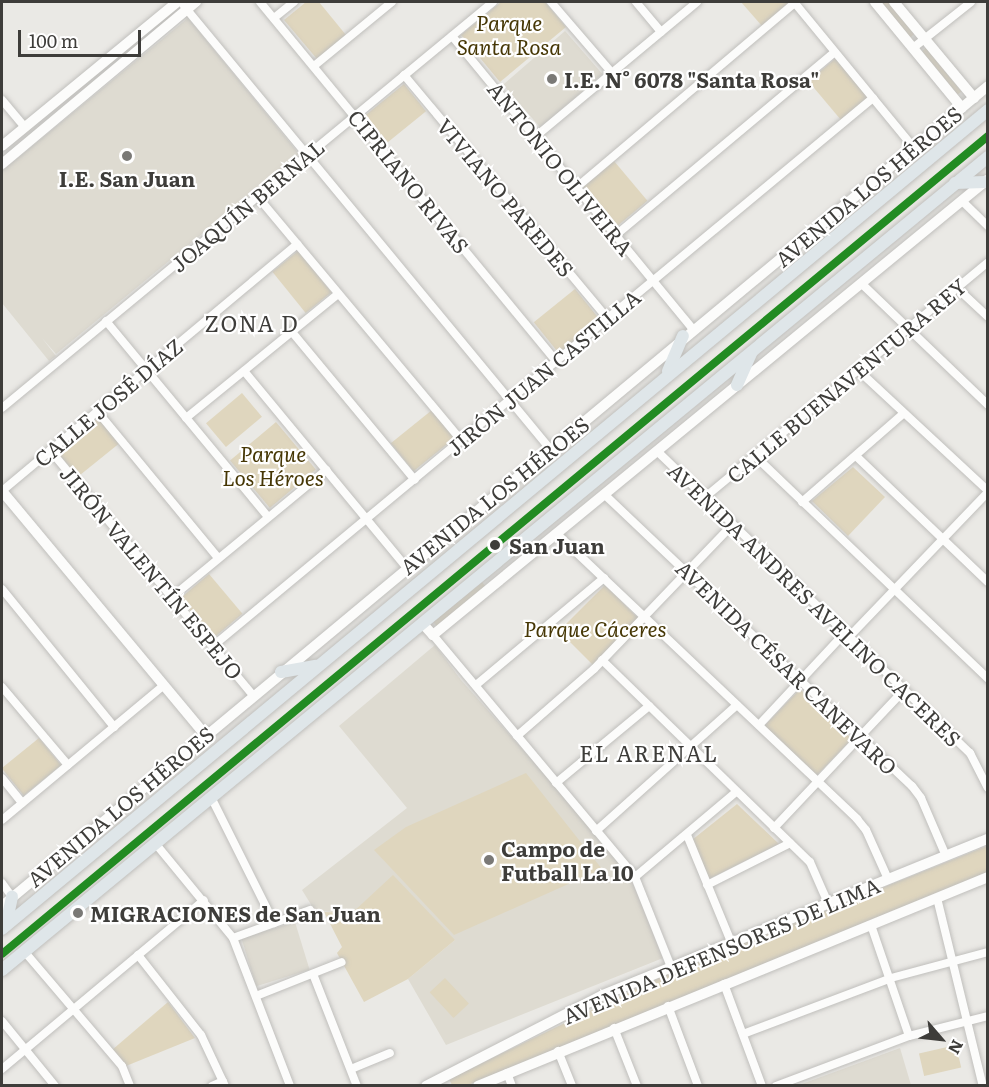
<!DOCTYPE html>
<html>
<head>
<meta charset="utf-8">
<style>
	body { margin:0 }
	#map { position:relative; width:989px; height:1087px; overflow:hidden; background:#eae9e5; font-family:Literata,serif }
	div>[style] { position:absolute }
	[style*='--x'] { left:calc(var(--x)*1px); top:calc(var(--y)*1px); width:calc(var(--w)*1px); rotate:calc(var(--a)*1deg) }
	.built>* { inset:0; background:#dedbd1; transform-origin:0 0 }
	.green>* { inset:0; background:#dfd6be; transform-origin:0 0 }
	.roads { filter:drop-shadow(0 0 2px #c0bfbc) drop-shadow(0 0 2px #c0bfbc) }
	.street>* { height:8px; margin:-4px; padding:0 4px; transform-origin:4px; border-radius:4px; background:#fcfcfb }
	.secondary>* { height:10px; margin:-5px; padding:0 5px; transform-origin:5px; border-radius:5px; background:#fcfcfb }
	.primary>* { height:12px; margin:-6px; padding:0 6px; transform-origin:6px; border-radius:6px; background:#dfe6e9 }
	.metro-1>* { height:8px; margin:-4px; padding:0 4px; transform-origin:4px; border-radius:4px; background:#228b22 }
	.dots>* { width:16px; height:16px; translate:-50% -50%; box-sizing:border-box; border:3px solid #fff; border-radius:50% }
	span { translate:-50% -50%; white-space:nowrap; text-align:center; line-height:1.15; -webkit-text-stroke:4.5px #fff; paint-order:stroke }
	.park-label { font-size:21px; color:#463705; font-style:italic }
	.poi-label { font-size:21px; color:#3e3d3a; font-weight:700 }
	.left { translate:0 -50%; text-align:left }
	.street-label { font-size:21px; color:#3e3d3a }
	.stop-label { font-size:21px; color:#3e3d3a; font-weight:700 }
	.neighbourhood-label { font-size:22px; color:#3e3d3a; letter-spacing:1.5px }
	.frame { position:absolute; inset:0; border:3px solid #3e3d3a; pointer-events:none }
	.north { position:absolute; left:911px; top:1009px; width:60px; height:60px; -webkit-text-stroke:4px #fff; paint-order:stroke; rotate:118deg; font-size:16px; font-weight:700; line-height:24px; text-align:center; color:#3e3d3a }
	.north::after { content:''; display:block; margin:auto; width:21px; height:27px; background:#3e3d3a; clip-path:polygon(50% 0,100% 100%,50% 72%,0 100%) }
	.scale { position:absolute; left:18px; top:30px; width:123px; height:27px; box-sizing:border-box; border:3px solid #3e3d3a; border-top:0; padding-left:8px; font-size:18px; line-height:21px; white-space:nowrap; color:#3e3d3a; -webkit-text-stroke:4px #fff; paint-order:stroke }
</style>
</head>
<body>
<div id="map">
	<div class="built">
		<div style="clip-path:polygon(188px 18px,299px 154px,56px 354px,42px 338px,56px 356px,49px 361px,2px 303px,2px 171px)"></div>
		<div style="left:565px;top:31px;width:57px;height:82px;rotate:49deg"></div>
		<div style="clip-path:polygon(435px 645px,461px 680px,603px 840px,632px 880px,663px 958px,446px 1045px,408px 979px,455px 940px,352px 913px,315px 911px,302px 890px,407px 808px,339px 726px)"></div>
		<div style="left:295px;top:922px;width:50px;height:56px;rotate:73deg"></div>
		<div style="clip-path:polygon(900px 1048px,911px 1085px,799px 1085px)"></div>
	</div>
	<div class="green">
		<div style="clip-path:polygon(306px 2px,319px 2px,346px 35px,317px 59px,284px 20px)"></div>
		<div style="clip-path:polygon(501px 2px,545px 2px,566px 27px,500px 82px,461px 35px)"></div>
		<div style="clip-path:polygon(741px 2px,789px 2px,762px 26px)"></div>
		<div style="clip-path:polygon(880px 2px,888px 2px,914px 34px,910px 38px)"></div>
		<div style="left:926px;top:48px;width:56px;height:5px;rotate:51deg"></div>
		<div style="left:836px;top:58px;width:52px;height:36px;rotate:50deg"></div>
		<div style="left:404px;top:84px;width:35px;height:52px;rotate:51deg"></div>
		<div style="left:614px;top:161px;width:52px;height:40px;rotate:50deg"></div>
		<div style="left:298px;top:251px;width:53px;height:33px;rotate:51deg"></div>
		<div style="left:575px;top:289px;width:40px;height:53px;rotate:51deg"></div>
		<div style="left:242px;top:393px;width:31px;height:47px;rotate:50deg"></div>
		<div style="left:432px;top:410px;width:36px;height:53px;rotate:51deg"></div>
		<div style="left:98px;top:418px;width:33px;height:53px;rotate:51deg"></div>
		<div style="left:276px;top:422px;width:62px;height:60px;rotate:50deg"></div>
		<div style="clip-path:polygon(853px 467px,885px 497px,848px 536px,812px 501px)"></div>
		<div style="left:209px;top:574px;width:52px;height:38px;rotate:50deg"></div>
		<div style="left:482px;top:582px;width:6px;height:63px;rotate:51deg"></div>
		<div style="left:605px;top:585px;width:48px;height:65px;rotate:45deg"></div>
		<div style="left:800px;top:689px;width:72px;height:51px;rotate:44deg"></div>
		<div style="left:39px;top:738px;width:35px;height:48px;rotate:51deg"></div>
		<div style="clip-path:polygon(526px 773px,602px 869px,454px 935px,374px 850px,406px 827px)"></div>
		<div style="clip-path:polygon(737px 804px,779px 844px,709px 879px,692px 840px)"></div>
		<div style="clip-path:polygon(987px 846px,987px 873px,468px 1085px,452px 1085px,449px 1079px,666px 974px)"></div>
		<div style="clip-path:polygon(393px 875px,455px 940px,408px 979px,364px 1002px,337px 953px,342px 947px,324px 912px,352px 913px)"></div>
		<div style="left:445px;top:978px;width:35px;height:21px;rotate:47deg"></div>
		<div style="clip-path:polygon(168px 1002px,195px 1038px,126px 1066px,112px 1050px)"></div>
		<div style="left:956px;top:1045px;width:23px;height:38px;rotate:77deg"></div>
	</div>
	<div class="roads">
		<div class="street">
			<div style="--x:260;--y:2;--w:465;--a:50.5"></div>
			<div style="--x:551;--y:2;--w:94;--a:49.3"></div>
			<div style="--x:636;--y:2;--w:39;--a:50"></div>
			<div style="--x:794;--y:2;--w:189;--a:50.6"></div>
			<div style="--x:184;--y:6;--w:576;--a:50.42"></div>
			<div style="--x:274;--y:18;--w:26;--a:-39"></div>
			<div style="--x:452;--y:36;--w:378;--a:50.6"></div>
			<div style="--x:913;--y:48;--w:74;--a:-38.4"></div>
			<div style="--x:314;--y:66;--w:101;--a:-39.4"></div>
			<div style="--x:404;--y:75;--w:318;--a:50.1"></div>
			<div style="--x:2;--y:100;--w:35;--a:50"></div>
			<div style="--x:535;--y:137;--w:211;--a:-39.8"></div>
			<div style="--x:577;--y:187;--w:285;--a:-40.2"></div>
			<div style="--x:257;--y:196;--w:318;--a:50.1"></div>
			<div style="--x:962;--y:201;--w:36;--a:44"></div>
			<div style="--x:616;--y:235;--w:285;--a:-39.9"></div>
			<div style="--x:863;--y:285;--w:173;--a:43.8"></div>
			<div style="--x:957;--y:288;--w:42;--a:43.1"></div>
			<div style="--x:106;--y:321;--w:254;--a:50.4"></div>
			<div style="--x:292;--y:332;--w:192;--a:50.3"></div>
			<div style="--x:858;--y:370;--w:178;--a:42.9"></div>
			<div style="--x:244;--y:371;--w:254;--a:50.4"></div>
			<div style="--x:2;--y:408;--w:637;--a:-39.59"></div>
			<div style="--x:97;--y:411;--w:190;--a:50.5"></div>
			<div style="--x:186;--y:418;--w:196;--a:-39.2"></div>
			<div style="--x:50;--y:450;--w:318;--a:50.4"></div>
			<div style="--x:658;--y:452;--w:434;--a:44"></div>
			<div style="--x:970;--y:753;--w:39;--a:63"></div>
			<div style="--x:755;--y:456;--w:323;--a:43.7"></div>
			<div style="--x:856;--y:456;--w:182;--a:43.7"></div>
			<div style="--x:2;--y:491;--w:385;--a:-39.9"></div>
			<div style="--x:605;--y:495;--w:423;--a:43.5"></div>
			<div style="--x:912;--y:786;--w:15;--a:53"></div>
			<div style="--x:921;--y:798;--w:63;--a:66.7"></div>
			<div style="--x:704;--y:498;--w:369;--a:-39.7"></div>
			<div style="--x:802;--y:502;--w:135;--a:-41.1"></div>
			<div style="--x:557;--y:534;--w:414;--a:43.5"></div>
			<div style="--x:857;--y:819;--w:14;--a:51"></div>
			<div style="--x:866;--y:830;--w:54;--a:65.8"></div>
			<div style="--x:2;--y:589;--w:178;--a:50.9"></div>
			<div style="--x:172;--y:597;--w:200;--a:-39.5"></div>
			<div style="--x:433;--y:635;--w:315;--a:50.1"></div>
			<div style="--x:635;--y:877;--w:97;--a:68.2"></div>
			<div style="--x:848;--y:638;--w:202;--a:-46.2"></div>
			<div style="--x:213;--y:646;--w:858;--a:-39.7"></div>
			<div style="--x:602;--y:660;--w:290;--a:44.2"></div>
			<div style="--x:810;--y:862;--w:45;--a:66.3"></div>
			<div style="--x:476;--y:685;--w:167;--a:-39.9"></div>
			<div style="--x:2;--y:687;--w:102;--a:49.8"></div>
			<div style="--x:759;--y:725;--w:125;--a:-47"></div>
			<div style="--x:517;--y:736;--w:102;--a:-41"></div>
			<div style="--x:594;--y:669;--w:199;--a:-46.2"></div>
			<div style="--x:2;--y:778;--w:32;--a:51"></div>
			<div style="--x:556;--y:783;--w:121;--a:-39.6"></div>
			<div style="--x:211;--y:797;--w:141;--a:63.4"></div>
			<div style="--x:2;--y:820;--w:209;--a:-39.8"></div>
			<div style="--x:774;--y:828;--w:190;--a:-46.7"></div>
			<div style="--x:596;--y:831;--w:189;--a:-41.8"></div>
			<div style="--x:687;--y:835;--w:116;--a:67.6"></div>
			<div style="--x:155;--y:843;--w:123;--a:50.6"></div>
			<div style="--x:233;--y:938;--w:159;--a:68.9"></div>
			<div style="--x:635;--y:877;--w:132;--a:-40.1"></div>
			<div style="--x:2;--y:883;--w:17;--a:54"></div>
			<div style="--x:707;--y:885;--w:93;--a:-26.8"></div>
			<div style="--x:937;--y:898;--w:194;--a:76.3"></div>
			<div style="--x:871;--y:925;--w:117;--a:71.1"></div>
			<div style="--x:233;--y:938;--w:82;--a:-20"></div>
			<div style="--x:24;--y:951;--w:151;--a:49.6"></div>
			<div style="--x:122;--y:1066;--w:22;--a:68"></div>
			<div style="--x:138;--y:955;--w:102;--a:51.8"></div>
			<div style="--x:201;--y:1035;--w:56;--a:64.8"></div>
			<div style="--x:313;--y:974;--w:120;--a:68.6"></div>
			<div style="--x:724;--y:984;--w:109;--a:69.6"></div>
			<div style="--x:256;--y:996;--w:92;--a:-21.6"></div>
			<div style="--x:668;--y:1006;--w:85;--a:69.4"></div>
			<div style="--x:2;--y:1021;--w:84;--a:50.8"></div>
			<div style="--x:614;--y:1028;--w:62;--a:68.4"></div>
			<div style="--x:743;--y:1034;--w:158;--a:-20.7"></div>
			<div style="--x:891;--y:978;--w:100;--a:-15"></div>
			<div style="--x:558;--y:1051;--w:38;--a:68"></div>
			<div style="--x:2;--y:1069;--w:263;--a:-39.9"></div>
			<div style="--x:351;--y:1069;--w:42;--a:-22.3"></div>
			<div style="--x:507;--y:1073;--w:14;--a:69"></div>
			<div style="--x:212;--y:1086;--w:12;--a:-24"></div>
			<div style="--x:776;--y:1086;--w:142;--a:-20.6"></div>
			<div style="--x:909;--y:1036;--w:81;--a:-14.2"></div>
		</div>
		<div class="secondary">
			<div style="--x:875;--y:2;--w:137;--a:50.6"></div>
			<div style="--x:894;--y:2;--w:125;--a:50.2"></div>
			<div style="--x:2;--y:146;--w:227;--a:-39.4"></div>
			<div style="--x:2;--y:164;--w:253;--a:-39.9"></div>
			<div style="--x:2;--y:491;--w:317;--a:50.2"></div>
			<div style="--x:423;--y:624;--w:15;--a:48"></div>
			<div style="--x:433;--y:635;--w:717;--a:-39.4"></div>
			<div style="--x:2;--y:906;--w:1282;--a:-39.75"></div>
			<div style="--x:426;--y:1086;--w:199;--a:-27.2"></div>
			<div style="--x:603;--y:995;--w:415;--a:-22.1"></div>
			<div style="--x:478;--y:1086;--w:551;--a:-22.28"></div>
		</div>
		<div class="primary">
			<div style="--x:955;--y:183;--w:29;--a:-2"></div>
			<div style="--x:668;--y:371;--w:38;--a:-67"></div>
			<div style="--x:737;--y:385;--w:35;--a:-66"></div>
			<div style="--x:281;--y:672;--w:36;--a:-10"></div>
			<div style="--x:6;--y:925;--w:29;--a:-78"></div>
			<div style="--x:2;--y:929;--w:1282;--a:-39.71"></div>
			<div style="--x:2;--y:970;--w:1278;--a:-39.51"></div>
		</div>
	</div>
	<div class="metro-1">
		<div style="--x:2;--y:954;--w:1281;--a:-39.68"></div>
	</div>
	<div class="dots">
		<div style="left:552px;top:79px;background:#7a7976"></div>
		<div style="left:127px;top:156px;background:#7a7976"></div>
		<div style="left:495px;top:545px;background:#3e3d3a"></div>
		<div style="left:489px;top:860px;background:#7a7976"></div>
		<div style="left:78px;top:913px;background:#7a7976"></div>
	</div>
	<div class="park-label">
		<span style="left:509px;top:34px">Parque<br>Santa Rosa</span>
		<span style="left:273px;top:465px">Parque<br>Los Héroes</span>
		<span style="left:595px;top:628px">Parque Cáceres</span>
	</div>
	<div class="poi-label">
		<span class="left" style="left:564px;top:79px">I.E. N° 6078 "Santa Rosa"</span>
		<span style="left:127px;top:178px">I.E. San Juan</span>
		<span class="left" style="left:501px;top:860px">Campo de<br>Futball La 10</span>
		<span class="left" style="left:90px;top:913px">MIGRACIONES de San Juan</span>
	</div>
	<div class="street-label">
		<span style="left:561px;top:168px;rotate:51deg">ANTONIO OLIVEIRA</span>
		<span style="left:409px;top:181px;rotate:51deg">CIPRIANO RIVAS</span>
		<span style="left:868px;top:186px;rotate:-40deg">AVENIDA LOS HÉROES</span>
		<span style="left:506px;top:197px;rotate:50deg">VIVIANO PAREDES</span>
		<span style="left:247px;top:205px;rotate:-40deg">JOAQUÍN BERNAL</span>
		<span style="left:543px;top:372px;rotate:-40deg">JIRÓN JUAN CASTILLA</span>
		<span style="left:846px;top:380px;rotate:-40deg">CALLE BUENAVENTURA REY</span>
		<span style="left:108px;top:402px;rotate:-40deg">CALLE JOSÉ DÍAZ</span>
		<span style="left:494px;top:495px;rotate:-39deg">AVENIDA LOS HÉROES</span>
		<span style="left:152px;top:572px;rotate:50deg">JIRÓN VALENTÍN ESPEJO</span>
		<span style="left:815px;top:604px;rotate:44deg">AVENIDA ANDRES AVELINO CACERES</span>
		<span style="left:787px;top:667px;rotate:44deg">AVENIDA CÉSAR CANEVARO</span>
		<span style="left:120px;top:806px;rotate:-40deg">AVENIDA LOS HÉROES</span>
		<span style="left:721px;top:950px;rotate:-23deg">AVENIDA DEFENSORES DE LIMA</span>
	</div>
	<div class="stop-label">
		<span class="left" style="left:509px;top:545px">San Juan</span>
	</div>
	<div class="neighbourhood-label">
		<span style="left:252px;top:323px">ZONA D</span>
		<span style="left:649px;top:753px">EL ARENAL</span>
	</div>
	<div class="frame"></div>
	<div class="north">N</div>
	<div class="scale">100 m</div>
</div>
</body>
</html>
